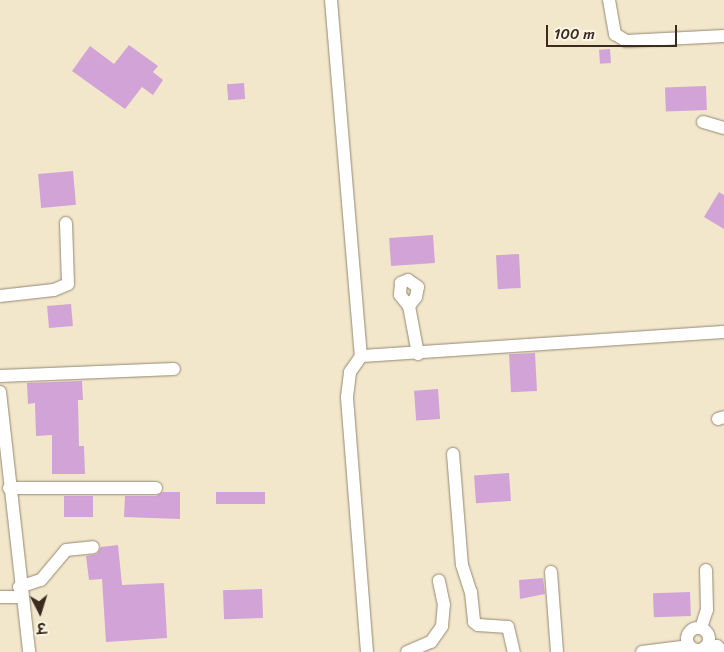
<!DOCTYPE html>
<html>
<head>
<meta charset="utf-8">
<style>
	body { margin:0 }
	#map { position:relative; width:724px; height:652px; overflow:hidden; background:#f2e7cb; font-family:Sriracha,"Playpen Sans Deva",sans-serif }
	div>[style] { position:absolute }
	[style*='--x'] { left:calc(var(--x)*1px); top:calc(var(--y)*1px); width:calc(var(--w)*1px); rotate:calc(var(--a)*1deg) }
	.building>* { inset:0; background:#d1a3d7; transform-origin:0 0 }
	.roads { filter:drop-shadow(0 0 1px #968874) drop-shadow(0 0 1px #968874) }
	.minor>* { height:12px; margin:-6px; padding:0 6px; transform-origin:6px; border-radius:6px; background:#fff }
	.minor>.ring { margin:-6px; padding:0; box-sizing:content-box; background:none; border:12px solid #fff; border-radius:50% }
	span { translate:-50% -50%; white-space:nowrap; text-align:center; line-height:1.15; -webkit-text-stroke:4px #fcf5e5; paint-order:stroke }
	.north { position:absolute; left:15px; top:587px; width:50px; height:50px; -webkit-text-stroke:4px #fcf5e5; paint-order:stroke; rotate:175deg; font-size:14px; font-weight:700; line-height:20px; text-align:center; color:#3b2a1e }
	.north::after { content:''; display:block; margin:auto; width:18px; height:22px; background:#3b2a1e; clip-path:polygon(50% 0,100% 100%,50% 72%,0 100%) }
	.scale { position:absolute; left:546px; top:25px; width:131px; height:22px; box-sizing:border-box; border:2px solid #3b2a1e; border-top:0; padding-left:6px; font-size:15px; line-height:18px; white-space:nowrap; color:#3b2a1e; -webkit-text-stroke:4px #fcf5e5; paint-order:stroke }
</style>
</head>
<body>
<div id="map">
	<div class="building">
		<div style="clip-path:polygon(129px 45px,158px 66px,153px 72px,163px 80px,153px 95px,142px 87px,125px 109px,72px 71px,90px 46px,114px 64px)"></div>
		<div style="left:610px;top:49px;width:14px;height:11px;rotate:86deg"></div>
		<div style="left:244px;top:83px;width:16px;height:17px;rotate:86deg"></div>
		<div style="left:706px;top:86px;width:24px;height:41px;rotate:88deg"></div>
		<div style="left:73px;top:171px;width:34px;height:35px;rotate:85deg"></div>
		<div style="clip-path:polygon(719px 192px,724px 195px,724px 229px,704px 217px)"></div>
		<div style="left:433px;top:235px;width:28px;height:44px;rotate:86deg"></div>
		<div style="left:519px;top:254px;width:34px;height:23px;rotate:87deg"></div>
		<div style="left:71px;top:304px;width:22px;height:24px;rotate:85deg"></div>
		<div style="left:535px;top:353px;width:38px;height:26px;rotate:87deg"></div>
		<div style="clip-path:polygon(82px 381px,83px 400px,78px 400px,79px 446px,84px 446px,85px 474px,52px 474px,52px 435px,36px 436px,35px 403px,28px 404px,27px 383px)"></div>
		<div style="left:438px;top:389px;width:30px;height:24px;rotate:86deg"></div>
		<div style="left:509px;top:473px;width:28px;height:35px;rotate:86deg"></div>
		<div style="clip-path:polygon(163px 492px,180px 492px,180px 519px,124px 517px,125px 496px,156px 496px)"></div>
		<div style="left:265px;top:492px;width:12px;height:49px;rotate:90deg"></div>
		<div style="left:64px;top:496px;width:29px;height:21px"></div>
		<div style="clip-path:polygon(118px 545px,122px 585px,164px 583px,167px 638px,106px 642px,102px 579px,89px 580px,86px 556px,97px 554px,101px 547px)"></div>
		<div style="clip-path:polygon(543px 578px,545px 594px,520px 599px,519px 580px)"></div>
		<div style="left:262px;top:589px;width:29px;height:39px;rotate:88deg"></div>
		<div style="left:690px;top:592px;width:24px;height:37px;rotate:88deg"></div>
	</div>
	<div class="roads">
		<div class="minor">
			<div style="--x:331;--y:0;--w:357;--a:85.2"></div>
			<div style="--x:609;--y:0;--w:35;--a:80"></div>
			<div style="--x:615;--y:34;--w:13;--a:32"></div>
			<div style="--x:626;--y:41;--w:98;--a:-2.9"></div>
			<div style="--x:703;--y:122;--w:22;--a:16"></div>
			<div style="--x:0;--y:296;--w:54;--a:-6.3"></div>
			<div style="--x:54;--y:290;--w:15;--a:-23"></div>
			<div style="--x:68;--y:284;--w:61;--a:-91.9"></div>
			<div style="--x:409;--y:306;--w:11;--a:-52"></div>
			<div style="--x:416;--y:297;--w:10;--a:-79"></div>
			<div style="--x:418;--y:287;--w:12;--a:-145"></div>
			<div style="--x:408;--y:280;--w:8;--a:157"></div>
			<div style="--x:401;--y:283;--w:12;--a:95"></div>
			<div style="--x:400;--y:295;--w:14;--a:51"></div>
			<div style="--x:409;--y:306;--w:49;--a:79.4"></div>
			<div style="--x:0;--y:376;--w:174;--a:-2.3"></div>
			<div style="--x:0;--y:392;--w:262;--a:83.6"></div>
			<div style="--x:718;--y:419;--w:6;--a:-18"></div>
			<div style="--x:453;--y:454;--w:111;--a:85.4"></div>
			<div style="--x:462;--y:565;--w:28;--a:72"></div>
			<div style="--x:471;--y:592;--w:30;--a:84"></div>
			<div style="--x:474;--y:622;--w:5;--a:37"></div>
			<div style="--x:478;--y:625;--w:30;--a:4"></div>
			<div style="--x:508;--y:627;--w:26;--a:77"></div>
			<div style="--x:9;--y:488;--w:147;--a:0"></div>
			<div style="--x:551;--y:572;--w:80;--a:85.7"></div>
			<div style="--x:19;--y:587;--w:23;--a:-18"></div>
			<div style="--x:41;--y:580;--w:39;--a:-50"></div>
			<div style="--x:66;--y:550;--w:27;--a:-6"></div>
			<div style="--x:0;--y:597;--w:21;--a:0"></div>
			<div style="--x:701;--y:628;--w:19;--a:-72"></div>
			<div style="--x:707;--y:610;--w:40;--a:-91.4"></div>
			<div class="ring" style="left:687px;top:628px;width:10px;height:10px"></div>
			<div style="--x:705;--y:647;--w:12;--a:-5"></div>
			<div style="--x:717;--y:646;--w:8;--a:45"></div>
			<div style="--x:367;--y:652;--w:256;--a:-94.5"></div>
			<div style="--x:347;--y:397;--w:25;--a:-83"></div>
			<div style="--x:350;--y:372;--w:19;--a:-55"></div>
			<div style="--x:361;--y:356;--w:364;--a:-3.8"></div>
			<div style="--x:407;--y:652;--w:26;--a:-23"></div>
			<div style="--x:431;--y:642;--w:19;--a:-55"></div>
			<div style="--x:442;--y:626;--w:21;--a:-85"></div>
			<div style="--x:444;--y:605;--w:25;--a:-102"></div>
			<div style="--x:642;--y:652;--w:48;--a:-7.1"></div>
		</div>
	</div>
	<div class="north">उ</div>
	<div class="scale">100 m</div>
</div>
</body>
</html>
